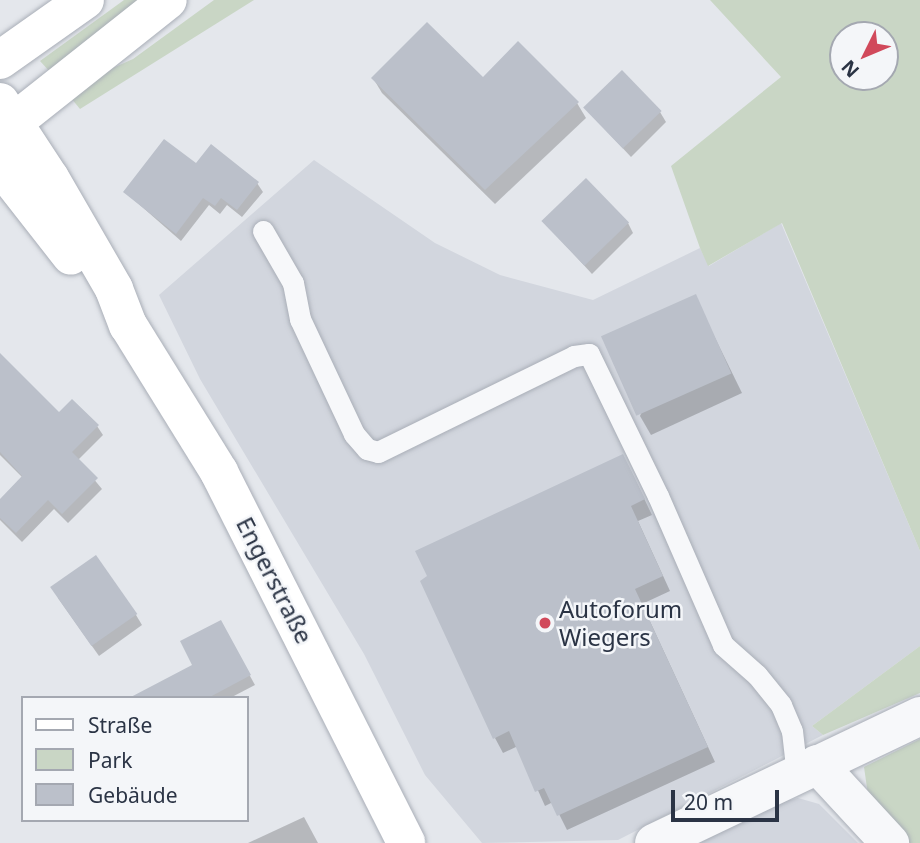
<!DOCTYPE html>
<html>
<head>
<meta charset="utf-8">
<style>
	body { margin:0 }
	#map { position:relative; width:920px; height:843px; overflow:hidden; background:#e4e7ec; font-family:"Noto Sans",sans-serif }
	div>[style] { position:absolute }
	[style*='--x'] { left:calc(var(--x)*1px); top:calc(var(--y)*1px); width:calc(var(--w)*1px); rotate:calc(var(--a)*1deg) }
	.built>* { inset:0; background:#d2d6de }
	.green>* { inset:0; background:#c9d6c5 }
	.shadow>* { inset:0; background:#0003 }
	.building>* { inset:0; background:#bbc0ca; transform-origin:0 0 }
	.roads { filter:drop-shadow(0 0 2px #a9aeb7) drop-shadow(0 0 2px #a9aeb7) }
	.lane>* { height:21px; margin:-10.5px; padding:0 10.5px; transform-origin:10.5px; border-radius:10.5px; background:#f7f8fa }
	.street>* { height:38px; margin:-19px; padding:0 19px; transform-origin:19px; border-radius:19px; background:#f7f8fa }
	.secondary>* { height:38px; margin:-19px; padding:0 19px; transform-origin:19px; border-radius:19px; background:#fff }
	.highway>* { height:38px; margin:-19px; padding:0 19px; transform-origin:19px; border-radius:19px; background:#fff }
	.dots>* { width:19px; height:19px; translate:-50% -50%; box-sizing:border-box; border:4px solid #f4f6f9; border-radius:50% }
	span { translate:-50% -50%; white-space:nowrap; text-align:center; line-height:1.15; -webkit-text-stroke:5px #f4f6f9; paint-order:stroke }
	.street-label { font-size:24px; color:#2b3445 }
	.poi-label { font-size:24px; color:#2b3445 }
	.left { translate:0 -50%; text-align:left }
	.legend { position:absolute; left:21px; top:696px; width:228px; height:126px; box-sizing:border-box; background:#f4f6f9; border:2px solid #a4a8b1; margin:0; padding:9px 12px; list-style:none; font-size:21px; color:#2b3445 }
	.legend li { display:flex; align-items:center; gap:14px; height:35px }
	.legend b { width:35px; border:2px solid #a4a8b1 }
	.north { position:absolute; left:829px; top:21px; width:70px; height:70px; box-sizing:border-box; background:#f4f6f9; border:2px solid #a4a8b1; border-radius:50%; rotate:227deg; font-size:19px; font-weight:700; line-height:28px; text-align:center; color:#2b3445 }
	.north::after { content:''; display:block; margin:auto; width:24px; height:32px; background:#d1495b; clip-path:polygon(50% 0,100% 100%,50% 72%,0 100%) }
	.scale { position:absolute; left:671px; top:790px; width:108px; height:32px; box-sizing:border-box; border:4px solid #2b3445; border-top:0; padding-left:9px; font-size:21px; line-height:24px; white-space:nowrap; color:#2b3445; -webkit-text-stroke:5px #f4f6f9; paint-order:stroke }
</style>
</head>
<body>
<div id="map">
	<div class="built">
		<div style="clip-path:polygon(314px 160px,435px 243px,500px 275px,593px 300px,700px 248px,709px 266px,781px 223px,920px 551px,920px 646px,812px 726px,823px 735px,618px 840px,482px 843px,425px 775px,364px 654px,200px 379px,159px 295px)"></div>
		<div style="clip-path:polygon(798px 798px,819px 804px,858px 843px,699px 843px,777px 803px)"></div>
	</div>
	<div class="green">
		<div style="clip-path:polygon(124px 0,142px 0,50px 72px,40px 61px)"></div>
		<div style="clip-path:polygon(214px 0,254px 0,80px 109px,71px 98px,88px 79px,133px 59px)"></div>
		<div style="clip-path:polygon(evenodd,710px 0,920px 0,920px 551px,782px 223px,708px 266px,700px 248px,671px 166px,781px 77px,710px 0,885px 35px,885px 77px,843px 77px,843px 35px,885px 35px)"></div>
		<div style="clip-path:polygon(920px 646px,920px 693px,823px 735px,812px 726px)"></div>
		<div style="clip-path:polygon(920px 739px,920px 843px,909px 843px,868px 795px,864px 767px)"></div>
	</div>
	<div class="shadow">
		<div style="clip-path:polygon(373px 78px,483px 79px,577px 103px,586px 118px,495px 204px,382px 93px)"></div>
		<div style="clip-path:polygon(586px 109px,660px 112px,666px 122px,631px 157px)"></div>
		<div style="clip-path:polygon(196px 166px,257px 183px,263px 192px,242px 217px,227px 205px,220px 214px,209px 205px,181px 241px,125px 192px)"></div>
		<div style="clip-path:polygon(544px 222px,628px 223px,633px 233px,592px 274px)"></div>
		<div style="clip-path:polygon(695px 297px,742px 393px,651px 435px,640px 416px)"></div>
		<div style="clip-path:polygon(0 355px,59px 414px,97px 426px,103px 435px,78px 460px,102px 489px,68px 523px,54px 509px,22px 542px,0 520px,0 501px,23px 478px,0 455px)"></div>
		<div style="clip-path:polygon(631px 471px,652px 515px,638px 521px,670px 591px,642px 604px,715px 762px,567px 830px,553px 802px,545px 806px,518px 746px,503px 753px,495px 738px)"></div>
		<div style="clip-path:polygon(58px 598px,136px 615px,142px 625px,99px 656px)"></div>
		<div style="clip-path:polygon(220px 622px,255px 685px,230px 698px,177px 698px)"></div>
		<div style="clip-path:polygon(304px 817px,318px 843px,248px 843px)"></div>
	</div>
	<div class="building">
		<div style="clip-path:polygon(427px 22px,483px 77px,518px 41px,579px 102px,485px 190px,371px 78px)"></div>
		<div style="left:622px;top:70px;width:57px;height:54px;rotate:46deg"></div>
		<div style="clip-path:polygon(164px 139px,196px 163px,211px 144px,259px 182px,237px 210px,221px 198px,215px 206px,203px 198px,176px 234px,123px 192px)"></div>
		<div style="left:586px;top:178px;width:62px;height:62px;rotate:46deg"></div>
		<div style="left:696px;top:294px;width:87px;height:104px;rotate:66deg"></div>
		<div style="clip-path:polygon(0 353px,59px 412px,72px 399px,99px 425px,72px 452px,98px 478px,62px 514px,48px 500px,16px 533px,0 518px,0 499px,22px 476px,0 452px)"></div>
		<div style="clip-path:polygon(623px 454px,645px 499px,631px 506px,663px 576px,635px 589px,708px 747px,557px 816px,544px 788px,535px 792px,509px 731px,493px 739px,420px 581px,427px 576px,415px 551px)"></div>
		<div style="left:96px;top:555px;width:72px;height:56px;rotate:55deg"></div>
		<div style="clip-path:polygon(221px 620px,251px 675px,208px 698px,129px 698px,192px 665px,180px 641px)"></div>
	</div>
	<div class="roads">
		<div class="lane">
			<div style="--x:263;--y:231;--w:60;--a:60"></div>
			<div style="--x:293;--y:283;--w:37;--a:79"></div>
			<div style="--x:300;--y:319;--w:127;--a:64.8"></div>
			<div style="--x:354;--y:434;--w:20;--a:49"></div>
			<div style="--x:367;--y:449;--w:11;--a:15"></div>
			<div style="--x:378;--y:452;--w:218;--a:-26.1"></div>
			<div style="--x:574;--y:356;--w:15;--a:-8"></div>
			<div style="--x:589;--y:354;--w:158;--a:64.1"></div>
			<div style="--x:658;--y:496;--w:163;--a:66.4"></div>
			<div style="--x:723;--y:645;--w:45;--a:41.4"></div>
			<div style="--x:757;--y:675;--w:38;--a:51"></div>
			<div style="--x:781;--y:705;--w:28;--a:67"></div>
			<div style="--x:792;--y:731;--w:44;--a:83.5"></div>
		</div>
		<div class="street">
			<div style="--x:817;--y:764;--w:108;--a:47.3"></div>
			<div style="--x:654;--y:843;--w:295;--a:-25.5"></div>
		</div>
		<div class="secondary">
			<div style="--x:0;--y:102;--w:91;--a:56.7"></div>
			<div style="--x:50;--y:178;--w:128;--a:60"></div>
			<div style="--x:114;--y:289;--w:39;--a:69"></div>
			<div style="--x:128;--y:325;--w:173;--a:58.2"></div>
			<div style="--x:219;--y:472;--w:415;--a:63.2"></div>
			<div style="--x:0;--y:165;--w:115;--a:52"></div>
		</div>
		<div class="highway">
			<div style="--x:0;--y:60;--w:104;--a:-35.2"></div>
			<div style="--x:0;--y:133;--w:214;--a:-38.4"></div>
		</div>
	</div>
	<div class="dots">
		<div style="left:545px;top:623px;background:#d1495b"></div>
	</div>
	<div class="street-label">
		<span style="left:275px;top:580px;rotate:63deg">Engerstraße</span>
	</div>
	<div class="poi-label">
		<span class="left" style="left:559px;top:623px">Autoforum<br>Wiegers</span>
	</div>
	<ul class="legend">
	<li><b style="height:9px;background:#fff"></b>Straße</li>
	<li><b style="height:19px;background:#c9d6c5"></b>Park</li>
	<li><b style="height:19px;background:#bbc0ca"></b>Gebäude</li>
	</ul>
	<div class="north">N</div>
	<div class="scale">20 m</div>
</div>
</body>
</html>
